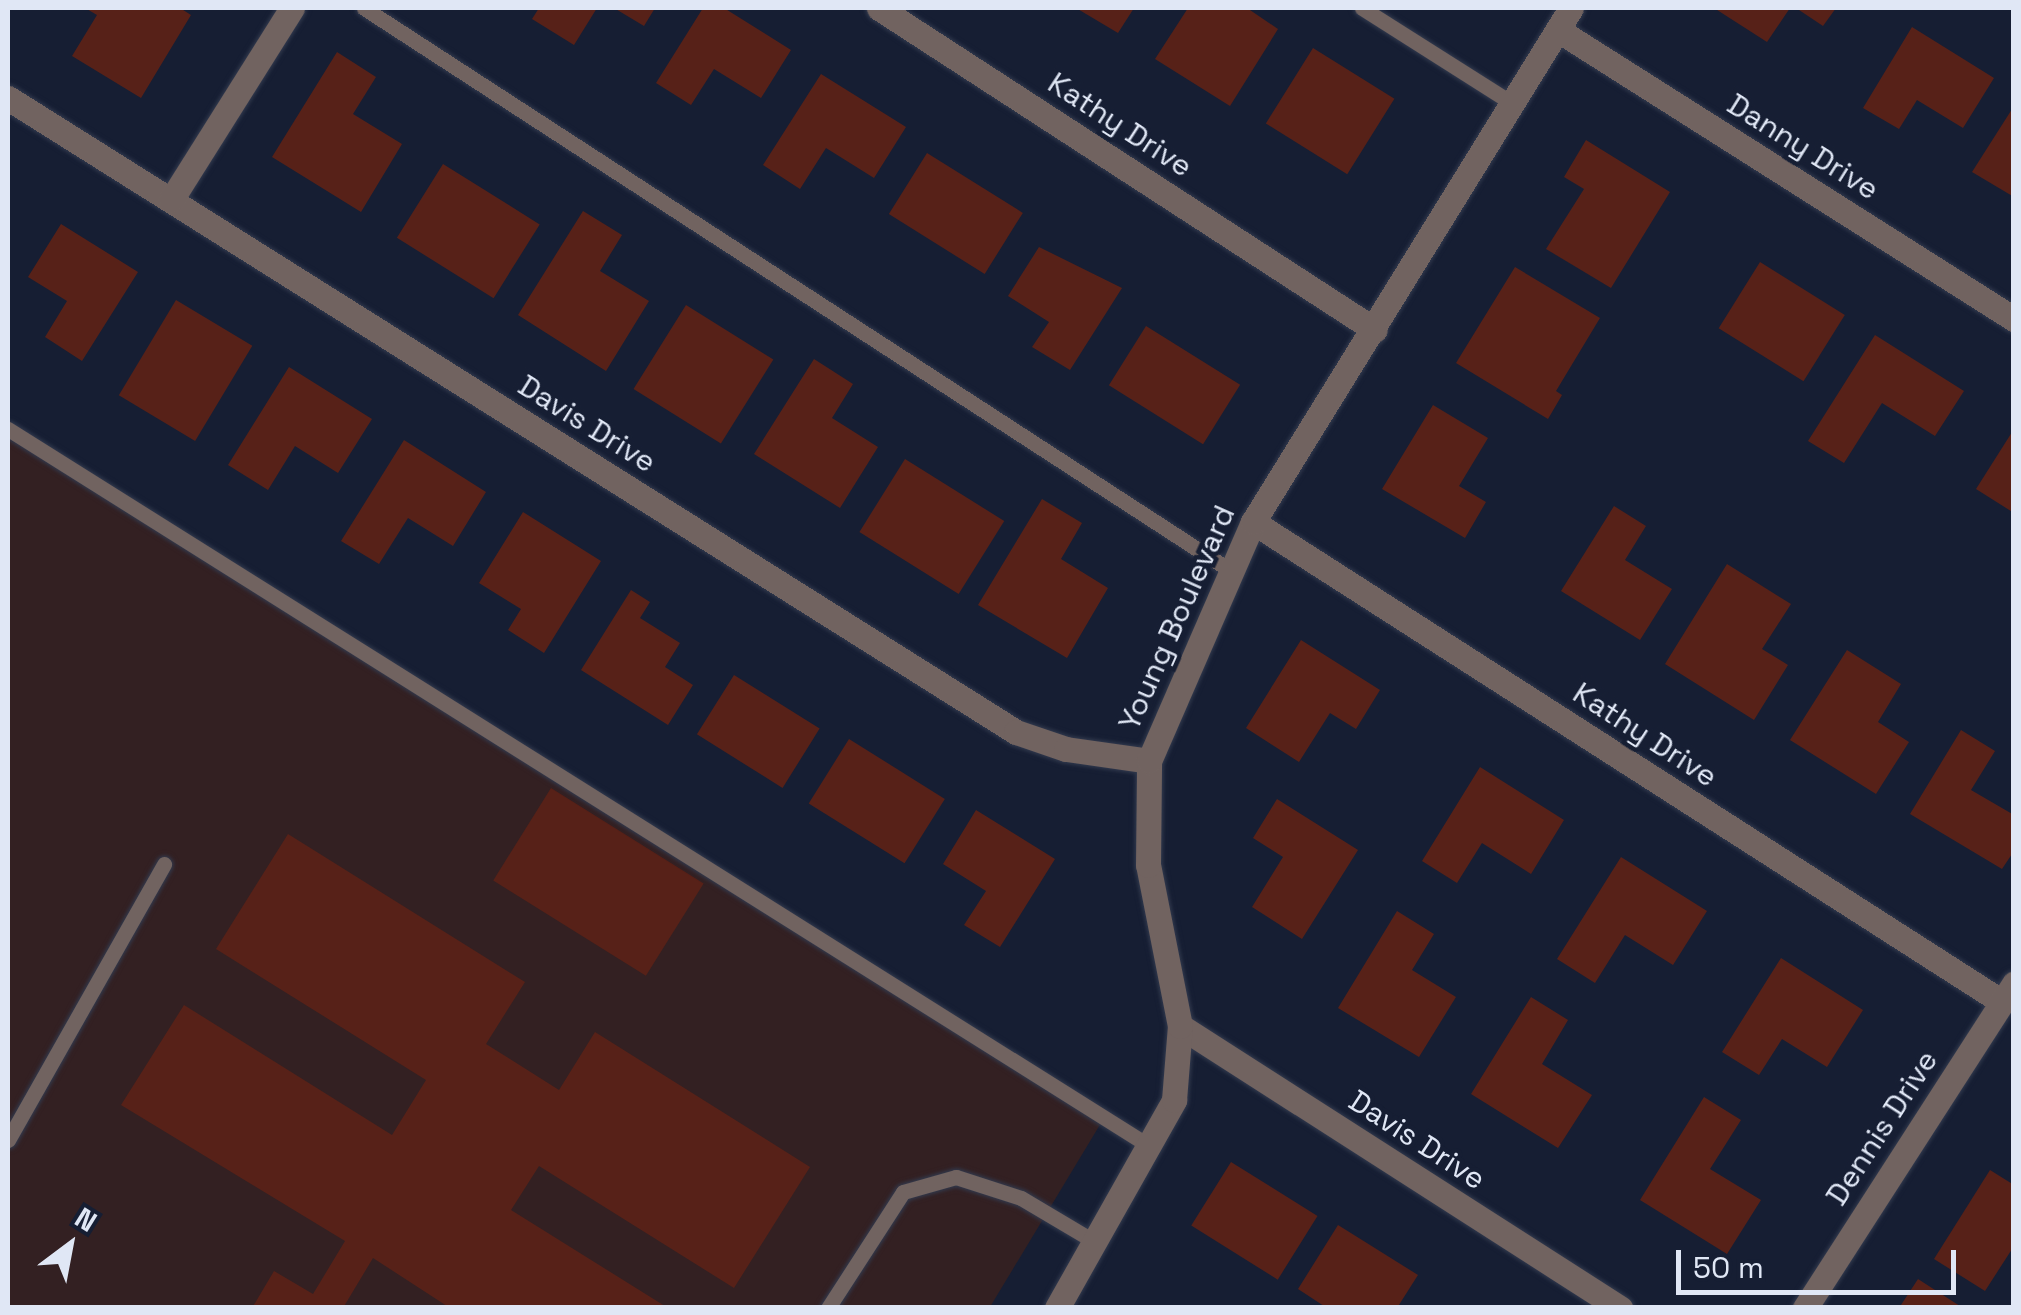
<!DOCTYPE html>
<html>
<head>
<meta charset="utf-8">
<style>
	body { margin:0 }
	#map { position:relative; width:2021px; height:1315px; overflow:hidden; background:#161e33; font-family:"Space Grotesk",sans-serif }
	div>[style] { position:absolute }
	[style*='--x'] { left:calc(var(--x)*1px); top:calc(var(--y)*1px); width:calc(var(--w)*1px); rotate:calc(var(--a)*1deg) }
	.education>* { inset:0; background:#332022 }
	.building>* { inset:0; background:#572118; transform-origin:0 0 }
	.roads { filter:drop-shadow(0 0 2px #323a4e) drop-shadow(0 0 2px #323a4e) }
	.lane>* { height:15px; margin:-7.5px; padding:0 7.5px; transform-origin:7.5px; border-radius:7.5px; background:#716360 }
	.street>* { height:25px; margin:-12.5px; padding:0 12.5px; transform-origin:12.5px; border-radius:12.5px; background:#716360 }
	span { translate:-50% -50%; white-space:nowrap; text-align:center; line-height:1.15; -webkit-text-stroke:9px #161e33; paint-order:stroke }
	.street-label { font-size:30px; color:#e0e7f5 }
	.frame { position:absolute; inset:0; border:10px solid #e0e7f5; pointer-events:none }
	.north { position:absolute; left:20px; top:1195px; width:100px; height:100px; -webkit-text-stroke:8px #161e33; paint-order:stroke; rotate:32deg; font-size:28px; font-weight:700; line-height:40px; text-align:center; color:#e0e7f5 }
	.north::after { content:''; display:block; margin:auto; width:35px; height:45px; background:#e0e7f5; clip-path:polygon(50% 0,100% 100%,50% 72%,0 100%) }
	.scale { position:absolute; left:1676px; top:1250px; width:280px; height:45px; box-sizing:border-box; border:5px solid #e0e7f5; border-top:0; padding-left:12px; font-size:30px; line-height:35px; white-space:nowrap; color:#e0e7f5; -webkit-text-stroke:8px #161e33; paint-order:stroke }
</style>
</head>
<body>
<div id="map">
	<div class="education">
		<div style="clip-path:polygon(8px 436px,1101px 1123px,990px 1307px,8px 1307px)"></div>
	</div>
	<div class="building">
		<div style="clip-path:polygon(85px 8px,180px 8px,191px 15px,141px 98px,72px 56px,97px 15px)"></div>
		<div style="clip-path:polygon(539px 8px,597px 8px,574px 45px,532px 19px)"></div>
		<div style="clip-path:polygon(614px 8px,655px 8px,644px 26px)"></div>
		<div style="clip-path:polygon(703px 8px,724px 8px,791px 50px,761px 98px,714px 69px,691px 105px,656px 83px)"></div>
		<div style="clip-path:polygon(1076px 8px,1134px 8px,1118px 33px)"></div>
		<div style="clip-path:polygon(1188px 8px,1247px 8px,1278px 29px,1230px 106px,1155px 59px)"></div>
		<div style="clip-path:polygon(1714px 8px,1790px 8px,1767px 42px)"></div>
		<div style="clip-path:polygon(1796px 8px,1836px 8px,1823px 26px)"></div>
		<div style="clip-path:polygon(1912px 27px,1994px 78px,1963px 128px,1917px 100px,1899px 129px,1863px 108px)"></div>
		<div style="left:1313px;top:48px;width:96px;height:89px;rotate:32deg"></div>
		<div style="clip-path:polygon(337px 52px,376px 77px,353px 114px,402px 144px,361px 212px,272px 157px)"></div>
		<div style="clip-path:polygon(821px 74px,906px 127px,874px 178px,826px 148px,800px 189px,763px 165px)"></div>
		<div style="clip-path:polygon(2014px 106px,2014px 197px,1972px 172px)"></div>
		<div style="clip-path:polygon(1586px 140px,1670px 192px,1611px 288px,1546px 249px,1584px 189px,1564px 177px)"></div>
		<div style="left:927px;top:153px;width:113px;height:72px;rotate:32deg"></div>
		<div style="left:443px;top:164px;width:114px;height:87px;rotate:32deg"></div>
		<div style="clip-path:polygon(583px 211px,622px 235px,600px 271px,649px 301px,606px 371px,518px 315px)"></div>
		<div style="clip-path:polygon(61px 224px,138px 272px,82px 361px,45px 337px,67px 301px,28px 277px)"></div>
		<div style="clip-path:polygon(1039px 247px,1122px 288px,1070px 370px,1032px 347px,1049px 322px,1008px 296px)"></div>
		<div style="left:1760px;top:262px;width:100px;height:78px;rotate:32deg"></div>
		<div style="clip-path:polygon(1515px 267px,1600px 318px,1556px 391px,1562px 395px,1548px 419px,1456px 363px)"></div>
		<div style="left:176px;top:300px;width:89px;height:111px;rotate:31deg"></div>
		<div style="left:686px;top:305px;width:103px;height:99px;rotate:32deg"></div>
		<div style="left:1146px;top:326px;width:111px;height:70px;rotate:32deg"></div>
		<div style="clip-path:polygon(1875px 335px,1964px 391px,1935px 436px,1882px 403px,1844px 463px,1808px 441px)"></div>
		<div style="clip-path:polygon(814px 359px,853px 384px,832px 418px,878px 447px,840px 508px,754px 454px)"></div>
		<div style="clip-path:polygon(289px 367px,372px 419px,338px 473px,295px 446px,268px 490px,228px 465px)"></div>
		<div style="clip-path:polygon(1433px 405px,1488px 438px,1459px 486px,1486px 502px,1465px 538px,1382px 489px)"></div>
		<div style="clip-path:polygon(2014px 429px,2014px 513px,1976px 489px)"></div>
		<div style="clip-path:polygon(404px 440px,486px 492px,453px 546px,408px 518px,379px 564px,341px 541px)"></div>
		<div style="left:905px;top:459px;width:117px;height:86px;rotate:32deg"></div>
		<div style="clip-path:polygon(1042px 499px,1082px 523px,1061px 559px,1108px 588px,1067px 658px,978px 605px)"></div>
		<div style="clip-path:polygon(1614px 506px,1646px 526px,1625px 560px,1672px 589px,1640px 640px,1561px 591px)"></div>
		<div style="clip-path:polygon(523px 512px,601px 561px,544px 653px,508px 630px,521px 609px,479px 583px)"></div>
		<div style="clip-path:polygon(1727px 564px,1791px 604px,1762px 649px,1788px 665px,1754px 720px,1665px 664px)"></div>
		<div style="clip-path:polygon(631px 590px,650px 602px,640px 618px,680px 643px,665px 667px,693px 685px,668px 725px,581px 670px)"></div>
		<div style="clip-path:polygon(1301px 640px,1380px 690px,1356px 729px,1330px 713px,1299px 762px,1246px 728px)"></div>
		<div style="clip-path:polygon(1847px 650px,1901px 684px,1878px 722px,1909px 742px,1876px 794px,1790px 740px)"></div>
		<div style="left:734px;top:675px;width:101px;height:70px;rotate:32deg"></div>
		<div style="clip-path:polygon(1961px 730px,1995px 751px,1971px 790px,2014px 815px,2014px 851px,2002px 869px,1910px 814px)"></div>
		<div style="left:849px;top:739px;width:113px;height:76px;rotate:32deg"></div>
		<div style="clip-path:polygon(1480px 767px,1564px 820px,1531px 874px,1482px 843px,1457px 883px,1422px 861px)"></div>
		<div style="left:551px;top:788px;width:180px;height:109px;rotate:32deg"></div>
		<div style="clip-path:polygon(1277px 799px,1358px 850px,1302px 939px,1252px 907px,1283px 857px,1253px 838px)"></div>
		<div style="clip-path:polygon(976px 810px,1055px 859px,1000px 947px,964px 925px,986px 891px,943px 864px)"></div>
		<div style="clip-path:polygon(288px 834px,525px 982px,486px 1044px,559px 1090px,595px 1032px,810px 1167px,734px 1288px,539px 1166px,511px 1210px,668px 1308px,450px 1308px,373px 1258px,343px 1308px,252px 1308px,274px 1271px,313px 1294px,345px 1241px,121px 1105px,184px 1005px,392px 1135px,426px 1080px,216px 949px)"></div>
		<div style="clip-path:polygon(1621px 857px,1707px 911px,1673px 965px,1625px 935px,1595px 983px,1557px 959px)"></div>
		<div style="clip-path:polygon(1397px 911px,1434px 934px,1412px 970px,1456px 997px,1419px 1057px,1338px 1008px)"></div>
		<div style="clip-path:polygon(1781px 958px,1863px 1010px,1827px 1067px,1782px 1039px,1759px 1075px,1722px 1052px)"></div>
		<div style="clip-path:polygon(1531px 997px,1568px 1020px,1542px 1064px,1592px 1095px,1558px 1148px,1471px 1094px)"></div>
		<div style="clip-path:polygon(1704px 1097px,1741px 1120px,1710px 1169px,1761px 1200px,1727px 1254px,1640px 1200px)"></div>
		<div style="left:1231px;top:1162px;width:102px;height:75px;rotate:32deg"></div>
		<div style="clip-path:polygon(1990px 1170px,2014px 1185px,2014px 1246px,1985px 1291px,1934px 1259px)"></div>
		<div style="clip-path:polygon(1338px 1225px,1418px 1275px,1397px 1308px,1327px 1308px,1298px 1289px)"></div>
		<div style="clip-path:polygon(1918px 1279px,1963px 1308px,1899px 1308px)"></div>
	</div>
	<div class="roads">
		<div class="lane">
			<div style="--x:364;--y:8;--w:1034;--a:33"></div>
			<div style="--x:1362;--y:8;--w:179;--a:32.4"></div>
			<div style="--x:8;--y:429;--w:1350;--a:32.14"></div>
			<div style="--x:8;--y:1140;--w:317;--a:-60.5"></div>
			<div style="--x:828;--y:1308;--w:138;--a:-57.1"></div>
			<div style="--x:903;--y:1192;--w:55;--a:-15.8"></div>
			<div style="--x:956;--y:1177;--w:68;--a:17.9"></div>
			<div style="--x:1021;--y:1198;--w:86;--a:30.7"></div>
		</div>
		<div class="street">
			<div style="--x:879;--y:8;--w:591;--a:32.99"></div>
			<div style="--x:1558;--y:30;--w:540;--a:32.37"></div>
			<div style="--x:8;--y:98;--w:1191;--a:32.17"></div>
			<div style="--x:1016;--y:732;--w:53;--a:18.8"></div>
			<div style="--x:1066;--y:749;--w:84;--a:8.2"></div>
			<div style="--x:171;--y:200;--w:227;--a:-57.8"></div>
			<div style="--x:1253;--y:522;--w:890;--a:32.65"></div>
			<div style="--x:1180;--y:1026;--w:523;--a:32.66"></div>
			<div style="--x:1057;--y:1308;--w:239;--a:-60.6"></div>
			<div style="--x:1174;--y:1100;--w:74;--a:-85.4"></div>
			<div style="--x:1180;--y:1026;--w:164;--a:-101.2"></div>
			<div style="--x:1148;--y:865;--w:104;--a:-89.4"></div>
			<div style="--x:1149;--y:761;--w:261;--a:-66.5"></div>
			<div style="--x:1253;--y:522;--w:604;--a:-58.26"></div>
			<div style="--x:1805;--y:1308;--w:386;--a:-57.2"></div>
		</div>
	</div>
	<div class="street-label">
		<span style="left:1120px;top:125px;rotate:33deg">Kathy Drive</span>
		<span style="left:1803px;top:147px;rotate:32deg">Danny Drive</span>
		<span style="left:587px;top:424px;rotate:32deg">Davis Drive</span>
		<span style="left:1177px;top:618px;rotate:-66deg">Young Boulevard</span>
		<span style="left:1645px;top:735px;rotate:33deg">Kathy Drive</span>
		<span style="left:1882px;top:1128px;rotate:-57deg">Dennis Drive</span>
		<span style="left:1417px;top:1140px;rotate:33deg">Davis Drive</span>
	</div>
	<div class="frame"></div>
	<div class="north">N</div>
	<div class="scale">50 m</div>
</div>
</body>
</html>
